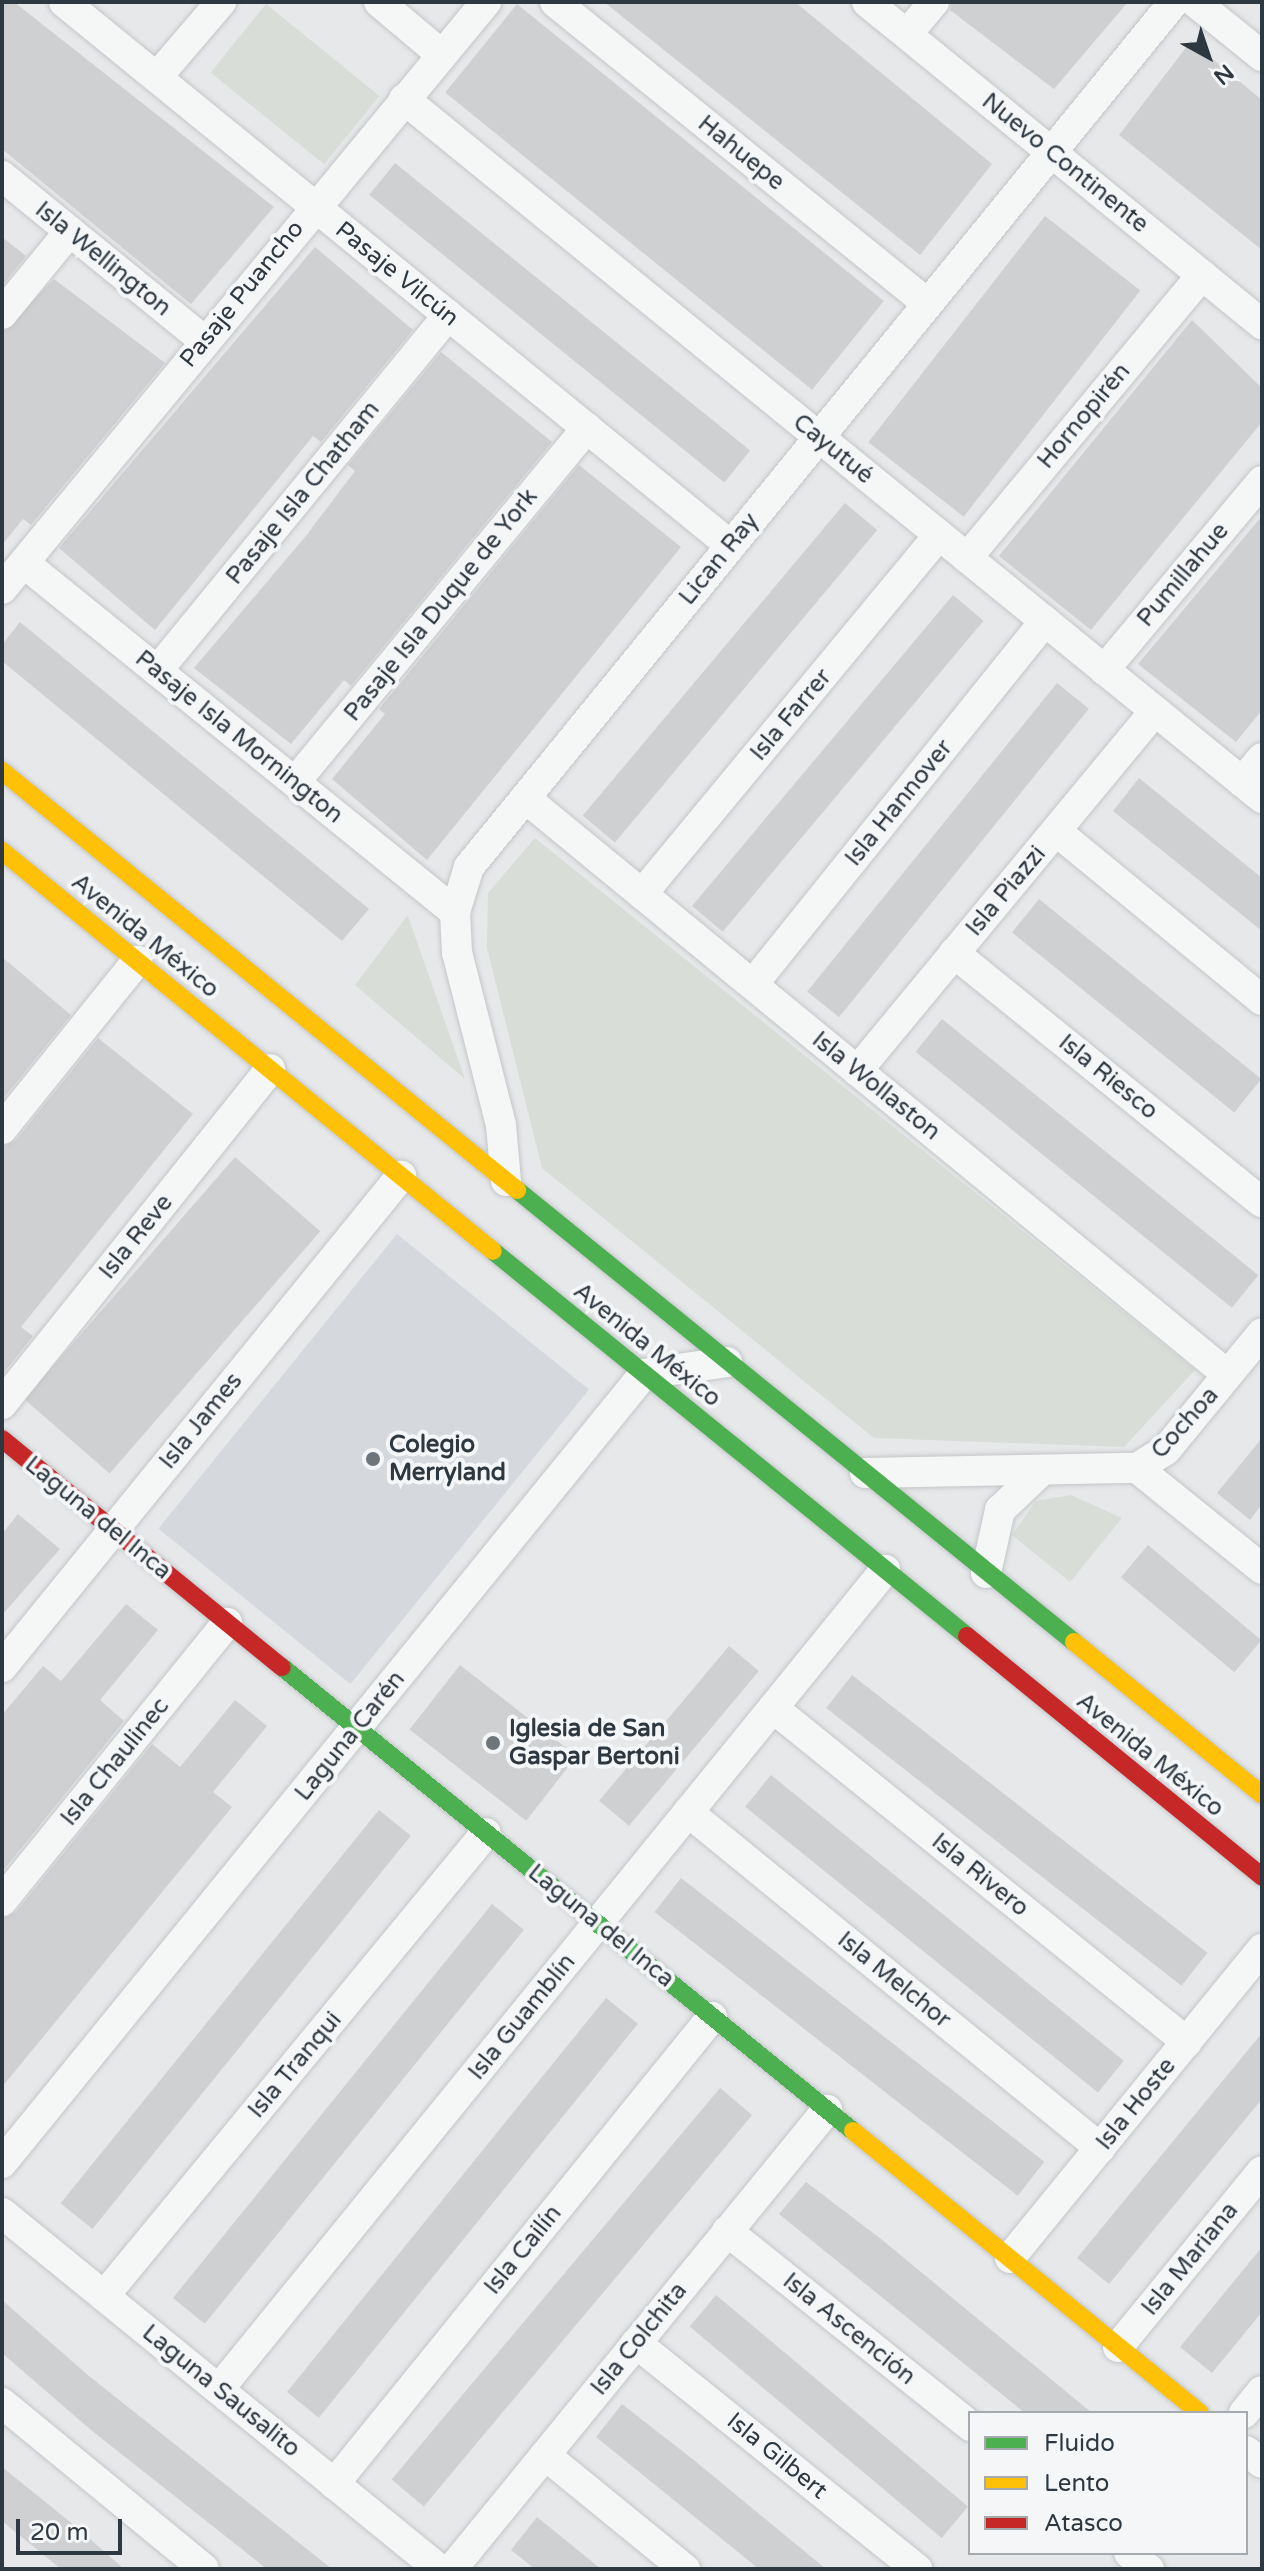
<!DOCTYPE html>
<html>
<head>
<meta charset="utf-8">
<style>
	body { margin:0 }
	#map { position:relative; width:1264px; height:2571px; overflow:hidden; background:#e6e8ea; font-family:"Varela Round",sans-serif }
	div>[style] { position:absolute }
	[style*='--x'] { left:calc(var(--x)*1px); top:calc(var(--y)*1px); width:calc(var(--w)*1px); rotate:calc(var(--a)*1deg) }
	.built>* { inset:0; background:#d5d8dc; transform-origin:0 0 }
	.green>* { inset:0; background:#d8ddd7; transform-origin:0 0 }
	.building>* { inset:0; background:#ced0d2; transform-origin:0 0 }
	.roads { filter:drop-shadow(0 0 2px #c4c6c8) drop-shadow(0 0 2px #c4c6c8) }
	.street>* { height:30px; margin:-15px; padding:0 15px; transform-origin:15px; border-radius:15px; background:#f5f6f6 }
	.fast>* { height:18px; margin:-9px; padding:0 9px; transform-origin:9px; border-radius:9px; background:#4caf50 }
	.slow>* { height:18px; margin:-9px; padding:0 9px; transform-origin:9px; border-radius:9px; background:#ffc107 }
	.jam>* { height:18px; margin:-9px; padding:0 9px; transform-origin:9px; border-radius:9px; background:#c62828 }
	.dots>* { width:22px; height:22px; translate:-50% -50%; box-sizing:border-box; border:4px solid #f4f6f8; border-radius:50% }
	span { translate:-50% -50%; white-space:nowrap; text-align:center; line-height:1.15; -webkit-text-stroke:8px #f4f6f8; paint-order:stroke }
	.street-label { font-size:24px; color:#2e3841 }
	.poi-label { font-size:24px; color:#2e3841; font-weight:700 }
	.left { translate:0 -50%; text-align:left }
	.frame { position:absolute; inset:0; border:4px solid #2e3841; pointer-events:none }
	.legend { position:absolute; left:968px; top:2411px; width:280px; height:144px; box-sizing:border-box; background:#f4f6f8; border:2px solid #a5aaaf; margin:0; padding:10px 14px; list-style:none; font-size:24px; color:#2e3841 }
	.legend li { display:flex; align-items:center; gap:16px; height:40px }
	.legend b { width:40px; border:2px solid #a5aaaf }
	.north { position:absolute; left:1168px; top:16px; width:80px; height:80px; -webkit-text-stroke:6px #f4f6f8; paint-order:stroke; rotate:140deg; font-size:22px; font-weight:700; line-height:32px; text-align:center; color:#2e3841 }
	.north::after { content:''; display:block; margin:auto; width:28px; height:36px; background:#2e3841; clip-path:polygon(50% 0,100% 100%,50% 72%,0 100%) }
	.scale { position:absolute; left:16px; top:2519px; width:106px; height:36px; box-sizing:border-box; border:4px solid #2e3841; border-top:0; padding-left:10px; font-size:24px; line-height:28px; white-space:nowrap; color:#2e3841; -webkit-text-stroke:6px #f4f6f8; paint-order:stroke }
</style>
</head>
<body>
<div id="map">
	<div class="built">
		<div style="left:397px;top:1234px;width:247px;height:379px;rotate:39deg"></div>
	</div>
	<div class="green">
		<div style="left:266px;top:4px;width:146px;height:88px;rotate:39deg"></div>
		<div style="clip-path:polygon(535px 838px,1195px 1370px,1124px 1447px,874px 1438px,542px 1168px,487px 948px,488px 893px)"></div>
		<div style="clip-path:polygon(408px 915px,408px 916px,465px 1079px,355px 985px)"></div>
		<div style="clip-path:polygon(1071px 1495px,1122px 1518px,1070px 1582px,1012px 1535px,1036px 1501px)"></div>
	</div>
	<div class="building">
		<div style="clip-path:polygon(2px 2px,14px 2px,274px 207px,191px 304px,2px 149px)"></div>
		<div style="clip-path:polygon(604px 2px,795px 2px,992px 164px,920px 255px)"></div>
		<div style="clip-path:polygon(952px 2px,1128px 2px,1054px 89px,950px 10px)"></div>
		<div style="left:517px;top:4px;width:472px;height:114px;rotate:39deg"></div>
		<div style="clip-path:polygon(1191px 41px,1262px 100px,1262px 250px,1119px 135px)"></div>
		<div style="left:395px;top:163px;width:457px;height:41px;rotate:39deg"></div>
		<div style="left:1045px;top:216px;width:121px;height:287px;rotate:38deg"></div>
		<div style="clip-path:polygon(2px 237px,26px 256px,2px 286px)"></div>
		<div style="clip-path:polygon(315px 247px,413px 330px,321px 442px,313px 436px,155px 630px,59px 548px)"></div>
		<div style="clip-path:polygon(54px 279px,165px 363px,31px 525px,23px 519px,2px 545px,2px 332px)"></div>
		<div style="clip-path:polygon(1192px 320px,1262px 388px,1262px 422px,1091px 630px,999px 556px)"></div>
		<div style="clip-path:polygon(441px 352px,552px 442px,351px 686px,344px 680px,291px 744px,194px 668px,305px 537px,355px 471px,348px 465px)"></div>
		<div style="clip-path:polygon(579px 465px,681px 547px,427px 860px,332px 779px,385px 714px,379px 709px)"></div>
		<div style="left:845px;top:503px;width:42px;height:408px;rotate:40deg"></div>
		<div style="clip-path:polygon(1262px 516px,1262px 710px,1236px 742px,1138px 664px)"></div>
		<div style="left:953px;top:595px;width:40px;height:406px;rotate:40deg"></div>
		<div style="clip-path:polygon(20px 622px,369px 909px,342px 941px,2px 661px,2px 645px)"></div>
		<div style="left:1057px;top:683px;width:41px;height:397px;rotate:39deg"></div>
		<div style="clip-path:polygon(1139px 778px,1262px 878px,1262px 931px,1113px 811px)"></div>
		<div style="left:1039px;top:899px;width:286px;height:43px;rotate:39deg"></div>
		<div style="clip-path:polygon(2px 957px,71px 1015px,2px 1100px)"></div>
		<div style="left:942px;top:1019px;width:407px;height:42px;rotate:39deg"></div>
		<div style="clip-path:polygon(98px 1038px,193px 1114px,21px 1327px,33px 1336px,2px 1375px,2px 1147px,16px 1140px)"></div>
		<div style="left:235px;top:1157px;width:113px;height:321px;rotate:41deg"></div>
		<div style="clip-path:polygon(1262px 1438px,1262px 1504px,1250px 1520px,1217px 1493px)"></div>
		<div style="clip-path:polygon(18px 1514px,60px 1549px,2px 1615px,2px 1534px)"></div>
		<div style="left:1148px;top:1545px;width:148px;height:42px;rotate:40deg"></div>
		<div style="clip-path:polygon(126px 1604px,158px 1630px,100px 1700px,124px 1721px,2px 1872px,2px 1715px,43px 1666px,61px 1681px)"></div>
		<div style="left:729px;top:1646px;width:39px;height:202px;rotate:40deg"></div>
		<div style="left:460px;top:1665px;width:148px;height:82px;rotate:38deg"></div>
		<div style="left:852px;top:1675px;width:451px;height:42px;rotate:38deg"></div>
		<div style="clip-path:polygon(235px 1700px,267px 1726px,213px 1792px,232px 1807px,2px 2087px,2px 1919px,16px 1912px,152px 1744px,180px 1767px)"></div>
		<div style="left:771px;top:1775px;width:454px;height:41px;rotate:39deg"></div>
		<div style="left:379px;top:1810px;width:41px;height:506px;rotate:39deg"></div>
		<div style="left:681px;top:1878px;width:461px;height:43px;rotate:38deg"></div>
		<div style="left:492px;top:1904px;width:41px;height:507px;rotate:39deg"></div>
		<div style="left:606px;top:1998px;width:41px;height:507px;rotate:39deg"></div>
		<div style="clip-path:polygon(1262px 2033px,1262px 2099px,1109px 2284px,1077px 2258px)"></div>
		<div style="left:720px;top:2088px;width:42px;height:511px;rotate:40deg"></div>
		<div style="clip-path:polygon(806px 2182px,881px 2239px,1092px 2413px,1025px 2413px,779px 2214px)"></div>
		<div style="clip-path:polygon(1262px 2247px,1262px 2312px,1212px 2373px,1180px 2347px)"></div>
		<div style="left:716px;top:2295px;width:329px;height:41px;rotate:40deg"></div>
		<div style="clip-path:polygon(2px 2300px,89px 2376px,332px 2569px,267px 2569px,91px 2430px,2px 2353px)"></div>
		<div style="clip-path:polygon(622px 2404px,695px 2461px,826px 2569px,759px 2569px,596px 2437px)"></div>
		<div style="clip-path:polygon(2px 2467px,80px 2530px,124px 2569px,61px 2569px,2px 2521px)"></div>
		<div style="clip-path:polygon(537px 2517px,601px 2569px,535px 2569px,511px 2550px)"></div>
	</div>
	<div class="roads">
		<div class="street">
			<div style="--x:64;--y:2;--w:859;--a:39.19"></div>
			<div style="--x:379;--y:2;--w:82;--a:40.1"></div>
			<div style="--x:555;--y:2;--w:479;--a:39"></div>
			<div style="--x:867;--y:2;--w:510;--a:39.19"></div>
			<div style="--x:1195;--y:2;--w:86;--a:38.9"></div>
			<div style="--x:907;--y:34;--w:42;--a:-49.8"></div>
			<div style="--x:157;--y:77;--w:99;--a:-49.5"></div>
			<div style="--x:404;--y:99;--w:1107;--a:39.17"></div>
			<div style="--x:2;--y:176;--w:261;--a:39.2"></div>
			<div style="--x:2;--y:314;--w:107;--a:-50.7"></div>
			<div style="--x:967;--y:558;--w:368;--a:-50.3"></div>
			<div style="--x:24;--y:563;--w:555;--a:39"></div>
			<div style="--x:2;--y:589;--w:761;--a:-50.49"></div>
			<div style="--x:1104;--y:670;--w:246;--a:-50.1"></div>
			<div style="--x:157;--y:671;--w:460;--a:-50.7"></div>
			<div style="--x:295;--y:782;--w:459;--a:-50.5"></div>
			<div style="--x:1242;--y:782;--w:31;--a:-50"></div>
			<div style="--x:525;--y:798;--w:909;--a:39.38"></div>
			<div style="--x:1056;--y:831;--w:266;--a:39.4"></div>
			<div style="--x:642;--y:894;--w:466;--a:-50.4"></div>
			<div style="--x:954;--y:953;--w:396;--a:39"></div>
			<div style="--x:753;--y:984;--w:466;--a:-51.2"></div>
			<div style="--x:857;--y:1071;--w:467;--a:-50.4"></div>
			<div style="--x:2;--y:1129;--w:216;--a:-51.2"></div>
			<div style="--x:506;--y:1181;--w:56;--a:-95.1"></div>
			<div style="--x:501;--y:1125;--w:178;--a:-104.3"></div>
			<div style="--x:457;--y:953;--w:41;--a:-92.8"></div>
			<div style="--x:455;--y:912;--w:47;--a:-72.7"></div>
			<div style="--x:469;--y:867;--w:1116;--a:-50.82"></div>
			<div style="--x:2;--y:1404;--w:429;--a:-51.3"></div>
			<div style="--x:1137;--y:1468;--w:161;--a:38.9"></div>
			<div style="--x:865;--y:1473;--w:272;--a:-1.1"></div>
			<div style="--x:1137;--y:1468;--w:34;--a:-32"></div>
			<div style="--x:1166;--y:1450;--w:151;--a:-50.6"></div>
			<div style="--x:986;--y:1573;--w:65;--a:-77.5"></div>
			<div style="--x:1000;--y:1510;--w:54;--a:-43.5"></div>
			<div style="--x:2;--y:1667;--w:633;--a:-50.9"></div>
			<div style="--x:773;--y:1708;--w:532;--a:38.9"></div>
			<div style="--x:688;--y:1812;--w:532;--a:39.2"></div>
			<div style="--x:2;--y:1901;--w:358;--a:-51"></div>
			<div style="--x:2;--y:2163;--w:1017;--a:-50.87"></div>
			<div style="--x:644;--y:1374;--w:84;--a:-8.2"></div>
			<div style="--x:2;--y:2213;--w:564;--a:39.17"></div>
			<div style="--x:727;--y:2231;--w:312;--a:38.7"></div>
			<div style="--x:1010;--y:2258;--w:399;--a:-50.8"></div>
			<div style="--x:104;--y:2296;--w:600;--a:-50.48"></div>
			<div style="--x:636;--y:2343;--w:361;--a:38.8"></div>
			<div style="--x:1118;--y:2347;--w:227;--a:-50.7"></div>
			<div style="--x:219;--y:2389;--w:1056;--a:-50.88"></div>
			<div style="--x:2;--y:2403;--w:261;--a:39.4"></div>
			<div style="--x:1244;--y:2413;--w:28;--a:-51"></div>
			<div style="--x:1246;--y:2451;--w:20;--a:37"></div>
			<div style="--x:545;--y:2455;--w:181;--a:39.2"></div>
			<div style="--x:334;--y:2484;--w:601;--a:-51.01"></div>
			<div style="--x:1129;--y:2553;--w:26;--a:39"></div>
			<div style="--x:452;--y:2569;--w:593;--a:-50.75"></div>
		</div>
		<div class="fast">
			<div style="--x:517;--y:1190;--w:717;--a:39.06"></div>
			<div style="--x:493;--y:1251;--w:611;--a:39.08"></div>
			<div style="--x:282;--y:1667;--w:736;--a:39.1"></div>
		</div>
		<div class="slow">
			<div style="--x:2;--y:771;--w:664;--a:39.13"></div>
			<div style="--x:2;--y:851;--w:633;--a:39.17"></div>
			<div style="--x:1074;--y:1642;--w:242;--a:39.1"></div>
			<div style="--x:853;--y:2131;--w:447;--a:39.1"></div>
		</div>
		<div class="jam">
			<div style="--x:2;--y:1439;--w:361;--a:39.2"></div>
			<div style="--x:967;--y:1636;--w:381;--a:39.2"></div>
		</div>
	</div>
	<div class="dots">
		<div style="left:373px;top:1459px;background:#6e767c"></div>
		<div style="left:493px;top:1743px;background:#6e767c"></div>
	</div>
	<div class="street-label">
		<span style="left:741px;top:153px;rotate:39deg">Hahuepe</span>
		<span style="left:1065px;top:163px;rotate:39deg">Nuevo Continente</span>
		<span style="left:103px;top:259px;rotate:39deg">Isla Wellington</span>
		<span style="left:397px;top:274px;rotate:39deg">Pasaje Vilcún</span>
		<span style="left:242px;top:294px;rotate:-51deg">Pasaje Puancho</span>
		<span style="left:1084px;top:416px;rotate:-50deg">Hornopirén</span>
		<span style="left:833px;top:449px;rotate:39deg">Cayutué</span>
		<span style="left:303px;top:493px;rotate:-51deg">Pasaje Isla Chatham</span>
		<span style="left:719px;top:559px;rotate:-51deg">Lican Ray</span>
		<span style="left:1183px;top:575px;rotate:-50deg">Pumillahue</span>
		<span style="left:441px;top:605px;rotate:-51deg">Pasaje Isla Duque de York</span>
		<span style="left:791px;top:715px;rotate:-50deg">Isla Farrer</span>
		<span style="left:239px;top:737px;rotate:39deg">Pasaje Isla Mornington</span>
		<span style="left:899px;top:803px;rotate:-51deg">Isla Hannover</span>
		<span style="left:1006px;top:891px;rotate:-50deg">Isla Piazzi</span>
		<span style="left:145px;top:936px;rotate:39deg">Avenida México</span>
		<span style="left:1108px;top:1077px;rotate:39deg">Isla Riesco</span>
		<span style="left:876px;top:1086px;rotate:39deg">Isla Wollaston</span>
		<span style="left:136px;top:1237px;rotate:-51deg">Isla Reve</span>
		<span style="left:647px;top:1345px;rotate:39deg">Avenida México</span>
		<span style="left:201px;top:1421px;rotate:-51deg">Isla James</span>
		<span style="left:1185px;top:1423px;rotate:-48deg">Cochoa</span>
		<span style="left:98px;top:1518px;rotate:39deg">Laguna del Inca</span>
		<span style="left:350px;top:1736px;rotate:-51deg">Laguna Carén</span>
		<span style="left:1150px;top:1755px;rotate:39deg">Avenida México</span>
		<span style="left:115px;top:1762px;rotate:-51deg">Isla Chaulinec</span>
		<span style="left:980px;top:1875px;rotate:39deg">Isla Rivero</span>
		<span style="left:601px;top:1926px;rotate:39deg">Laguna del Inca</span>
		<span style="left:894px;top:1980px;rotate:39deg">Isla Melchor</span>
		<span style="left:522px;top:2017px;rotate:-51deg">Isla Guamblín</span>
		<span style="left:295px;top:2065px;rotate:-50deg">Isla Tranqui</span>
		<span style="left:1136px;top:2104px;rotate:-51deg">Isla Hoste</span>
		<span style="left:523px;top:2250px;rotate:-51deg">Isla Cailín</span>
		<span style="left:1190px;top:2259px;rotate:-51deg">Isla Mariana</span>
		<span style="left:849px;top:2329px;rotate:39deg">Isla Ascención</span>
		<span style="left:639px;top:2339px;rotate:-51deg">Isla Colchita</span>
		<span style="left:221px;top:2391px;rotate:39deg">Laguna Sausalito</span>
		<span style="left:777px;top:2456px;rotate:39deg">Isla Gilbert</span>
	</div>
	<div class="poi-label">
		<span class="left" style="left:389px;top:1459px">Colegio<br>Merryland</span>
		<span class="left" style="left:509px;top:1743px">Iglesia de San<br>Gaspar Bertoni</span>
	</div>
	<div class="frame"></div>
	<ul class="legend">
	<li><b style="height:10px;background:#4caf50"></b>Fluido</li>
	<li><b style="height:10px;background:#ffc107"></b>Lento</li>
	<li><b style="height:10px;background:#c62828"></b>Atasco</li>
	</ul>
	<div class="north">N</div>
	<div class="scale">20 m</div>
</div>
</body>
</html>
